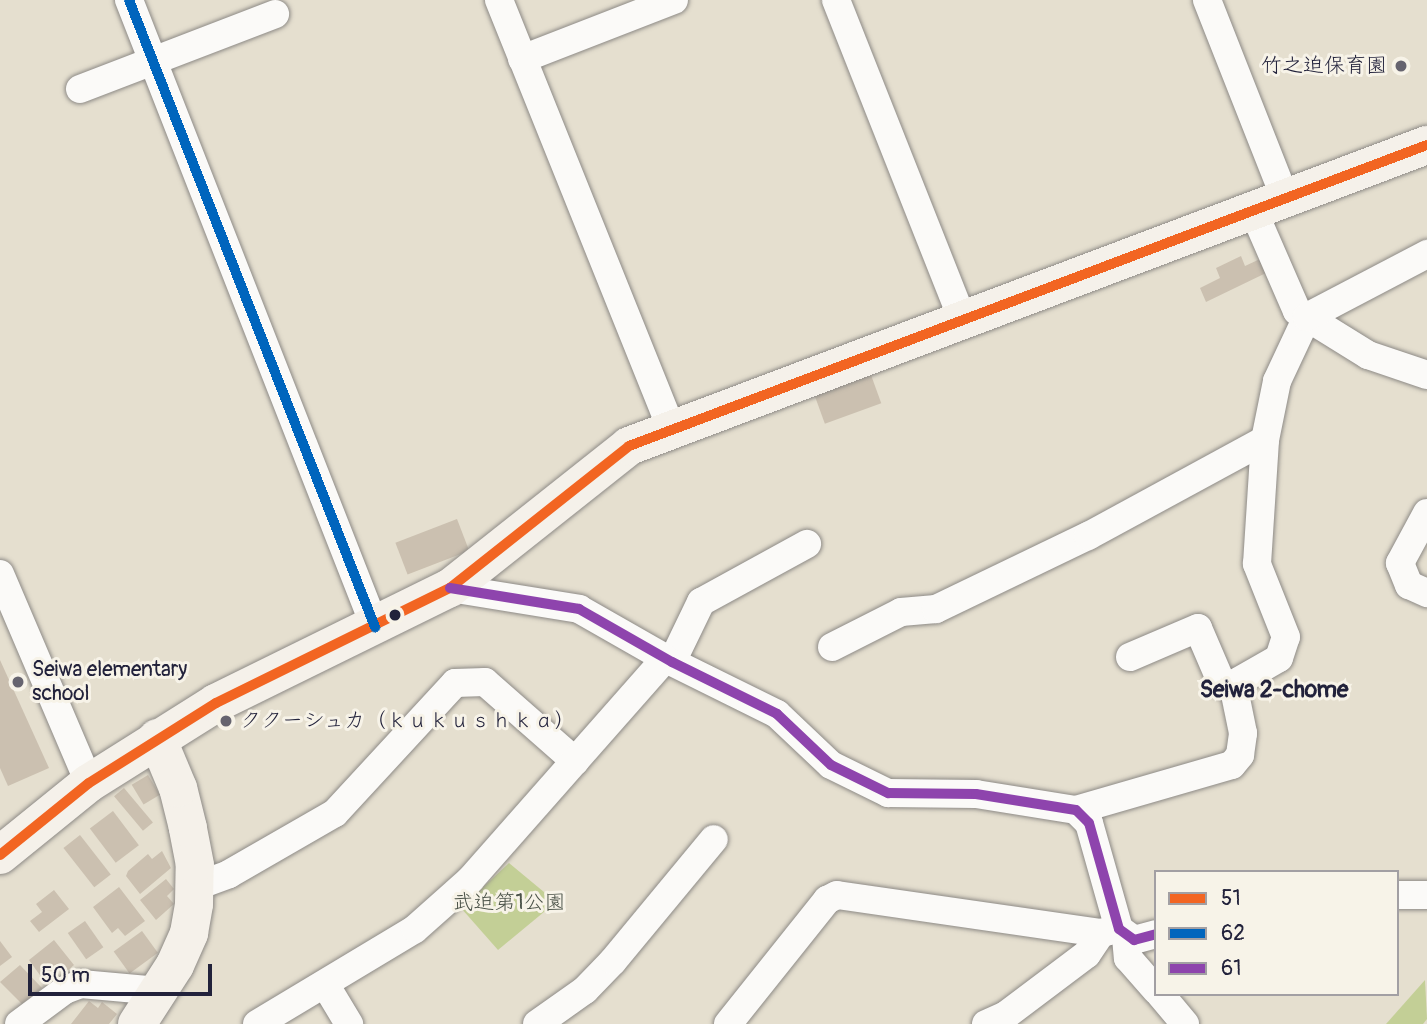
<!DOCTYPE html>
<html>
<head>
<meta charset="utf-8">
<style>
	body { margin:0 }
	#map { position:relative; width:1427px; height:1024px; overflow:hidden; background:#e5dfcf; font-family:Pangolin,"Klee One",sans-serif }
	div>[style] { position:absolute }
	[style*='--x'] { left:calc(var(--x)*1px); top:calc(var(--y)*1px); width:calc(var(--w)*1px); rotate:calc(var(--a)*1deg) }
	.green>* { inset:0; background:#c3cf96 }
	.building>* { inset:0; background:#cbc0b0; transform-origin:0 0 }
	.roads { filter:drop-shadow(0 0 2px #8d8a86) drop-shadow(0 0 2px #8d8a86) }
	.street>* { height:28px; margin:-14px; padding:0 14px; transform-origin:14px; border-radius:14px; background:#fbfaf8 }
	.secondary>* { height:38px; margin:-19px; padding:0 19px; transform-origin:19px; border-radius:19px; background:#f5f1ea }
	.bus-1>* { height:10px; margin:-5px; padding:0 5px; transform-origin:5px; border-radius:5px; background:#f26522 }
	.bus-2>* { height:10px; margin:-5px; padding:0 5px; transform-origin:5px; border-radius:5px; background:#0065bd }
	.bus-3>* { height:10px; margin:-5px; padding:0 5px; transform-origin:5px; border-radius:5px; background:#8e44ad }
	.dots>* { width:19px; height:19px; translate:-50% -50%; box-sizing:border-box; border:4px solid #f7f3e8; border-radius:50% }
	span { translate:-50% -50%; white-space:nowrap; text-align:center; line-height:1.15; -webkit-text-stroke:6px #f7f3e8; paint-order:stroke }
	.poi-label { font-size:21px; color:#22223b }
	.right { translate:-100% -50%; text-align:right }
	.left { translate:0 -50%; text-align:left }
	.park-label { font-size:21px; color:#4a5248 }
	.neighbourhood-label { font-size:23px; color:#22223b; font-weight:700 }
	.legend { position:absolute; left:1154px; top:870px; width:245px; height:126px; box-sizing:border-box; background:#f7f3e8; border:2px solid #a29fa3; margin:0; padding:9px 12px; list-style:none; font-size:21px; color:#22223b }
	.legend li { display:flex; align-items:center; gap:14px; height:35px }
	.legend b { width:35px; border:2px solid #a29fa3 }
	.scale { position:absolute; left:28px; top:964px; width:184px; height:32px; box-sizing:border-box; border:4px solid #22223b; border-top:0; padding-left:9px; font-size:21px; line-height:24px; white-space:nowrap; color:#22223b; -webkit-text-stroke:5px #f7f3e8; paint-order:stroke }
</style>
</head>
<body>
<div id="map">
	<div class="green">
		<div style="clip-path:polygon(509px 863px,556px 902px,498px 950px,461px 908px)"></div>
		<div style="clip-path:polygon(1425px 980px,1427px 1019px,1423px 1024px,1386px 1024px)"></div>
	</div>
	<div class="building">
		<div style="clip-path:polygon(1241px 256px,1245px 266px,1260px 259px,1266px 273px,1206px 302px,1200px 288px,1220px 278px,1216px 268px)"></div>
		<div style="left:871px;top:375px;width:30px;height:60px;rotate:70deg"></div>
		<div style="left:457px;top:519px;width:34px;height:66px;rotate:69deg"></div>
		<div style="clip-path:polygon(0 660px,49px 768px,8px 786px,0 768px)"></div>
		<div style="left:148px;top:775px;width:23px;height:19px;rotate:59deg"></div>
		<div style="left:124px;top:788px;width:45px;height:13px;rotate:50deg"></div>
		<div style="left:113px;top:811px;width:43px;height:29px;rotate:53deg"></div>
		<div style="left:80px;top:835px;width:50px;height:21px;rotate:52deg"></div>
		<div style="clip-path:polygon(162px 851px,171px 868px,140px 894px,126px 876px,128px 871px,148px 854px,152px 859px)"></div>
		<div style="clip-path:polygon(166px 879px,174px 889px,167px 896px,174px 904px,156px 920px,140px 900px)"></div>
		<div style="clip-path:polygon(119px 887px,145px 921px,125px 936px,118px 928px,112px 933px,93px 907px)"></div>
		<div style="clip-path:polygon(54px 890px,69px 909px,39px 932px,30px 921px,42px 912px,36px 904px)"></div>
		<div style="left:85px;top:921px;width:32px;height:21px;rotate:55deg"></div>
		<div style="left:142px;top:931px;width:27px;height:35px;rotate:54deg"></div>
		<div style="clip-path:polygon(54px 940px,74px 965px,67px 971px,61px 963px,42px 978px,29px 960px)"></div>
		<div style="clip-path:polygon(0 941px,12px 957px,0 966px)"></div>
		<div style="clip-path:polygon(20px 965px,42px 988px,22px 1004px,0 982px)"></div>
		<div style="clip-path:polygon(89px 1001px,98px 1008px,102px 1002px,117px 1014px,109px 1024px,71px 1024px)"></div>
	</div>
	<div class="roads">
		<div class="street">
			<div style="--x:129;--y:0;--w:674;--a:68.58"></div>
			<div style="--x:499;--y:0;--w:460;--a:68.1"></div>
			<div style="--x:836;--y:0;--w:342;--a:68.4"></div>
			<div style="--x:1207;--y:0;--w:213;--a:68.5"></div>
			<div style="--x:522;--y:59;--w:163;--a:-21.2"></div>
			<div style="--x:80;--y:89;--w:209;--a:-21"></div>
			<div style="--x:1253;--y:210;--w:110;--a:66.5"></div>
			<div style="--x:1297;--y:311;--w:84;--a:31.8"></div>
			<div style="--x:1368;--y:355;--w:62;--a:18.7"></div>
			<div style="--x:1427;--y:513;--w:57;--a:118.4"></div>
			<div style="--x:1400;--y:563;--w:24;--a:68"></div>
			<div style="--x:1409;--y:585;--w:20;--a:24"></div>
			<div style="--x:0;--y:574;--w:227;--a:66.9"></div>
			<div style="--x:450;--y:588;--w:131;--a:9.2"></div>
			<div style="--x:579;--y:609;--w:107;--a:29.7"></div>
			<div style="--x:672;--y:662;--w:117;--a:26.3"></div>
			<div style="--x:777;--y:714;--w:74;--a:43.4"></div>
			<div style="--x:831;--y:765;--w:64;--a:26.2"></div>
			<div style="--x:888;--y:793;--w:88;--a:0.7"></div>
			<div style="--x:976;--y:794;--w:101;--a:9.1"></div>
			<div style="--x:1076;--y:810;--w:18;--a:45"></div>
			<div style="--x:1089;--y:823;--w:110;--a:74.2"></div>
			<div style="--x:1119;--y:929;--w:19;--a:36"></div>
			<div style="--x:1134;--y:940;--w:23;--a:-15"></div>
			<div style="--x:832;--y:647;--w:77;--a:-26.9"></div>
			<div style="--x:901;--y:612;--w:35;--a:-5"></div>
			<div style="--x:936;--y:609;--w:169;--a:-25.7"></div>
			<div style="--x:1088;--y:536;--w:201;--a:-28.5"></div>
			<div style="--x:1130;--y:657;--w:74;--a:-23.1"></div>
			<div style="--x:1198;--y:628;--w:61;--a:66.8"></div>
			<div style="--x:1222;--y:684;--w:13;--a:23"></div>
			<div style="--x:672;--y:662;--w:67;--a:-64.2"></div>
			<div style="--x:701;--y:602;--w:121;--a:-28.7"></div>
			<div style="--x:1076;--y:810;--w:162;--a:-16.1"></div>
			<div style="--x:1232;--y:765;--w:13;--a:-51"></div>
			<div style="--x:1240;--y:755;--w:22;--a:-82"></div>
			<div style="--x:1243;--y:733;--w:45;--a:-101.6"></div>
			<div style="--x:1234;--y:689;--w:9;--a:-58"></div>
			<div style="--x:1239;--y:681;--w:46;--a:-29.9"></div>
			<div style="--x:1279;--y:658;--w:22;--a:-72"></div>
			<div style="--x:1286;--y:637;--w:79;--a:-111.7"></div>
			<div style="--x:1257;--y:564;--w:124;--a:-86.3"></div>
			<div style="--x:1265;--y:440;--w:60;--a:-78.5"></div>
			<div style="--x:1277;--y:381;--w:71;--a:-64.9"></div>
			<div style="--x:1307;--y:317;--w:136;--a:-27.7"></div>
			<div style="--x:194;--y:887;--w:37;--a:-20"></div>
			<div style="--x:229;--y:874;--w:122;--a:-29.9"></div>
			<div style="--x:335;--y:813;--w:177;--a:-47.3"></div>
			<div style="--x:455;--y:683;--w:30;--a:-2"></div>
			<div style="--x:485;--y:682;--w:120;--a:41.3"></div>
			<div style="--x:1397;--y:895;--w:30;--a:0"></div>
			<div style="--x:1126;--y:937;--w:21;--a:85"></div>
			<div style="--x:1128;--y:958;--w:43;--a:48.8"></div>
			<div style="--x:325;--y:984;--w:47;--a:59"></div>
			<div style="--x:1160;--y:994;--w:39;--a:50"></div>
			<div style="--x:19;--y:1024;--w:57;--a:-36.5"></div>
			<div style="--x:65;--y:990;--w:17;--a:-21"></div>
			<div style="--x:81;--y:984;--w:78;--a:5.1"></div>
			<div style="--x:257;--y:1024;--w:184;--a:-31"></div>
			<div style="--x:415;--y:929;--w:74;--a:-41.7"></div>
			<div style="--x:470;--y:880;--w:295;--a:-48.6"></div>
			<div style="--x:537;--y:1024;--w:59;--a:-35.3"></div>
			<div style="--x:585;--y:990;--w:40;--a:-46"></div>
			<div style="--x:613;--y:961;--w:158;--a:-50.4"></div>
			<div style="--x:728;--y:1024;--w:159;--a:-51.4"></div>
			<div style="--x:827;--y:900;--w:11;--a:-27"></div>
			<div style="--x:837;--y:895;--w:267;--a:8.2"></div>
			<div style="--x:1101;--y:933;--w:18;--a:-13"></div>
			<div style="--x:986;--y:1024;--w:22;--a:-24"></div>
			<div style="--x:1006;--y:1015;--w:101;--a:-37"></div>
			<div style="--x:1087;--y:954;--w:25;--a:-56"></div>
		</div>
		<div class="secondary">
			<div style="--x:0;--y:855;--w:114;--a:-39"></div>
			<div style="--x:89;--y:783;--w:150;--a:-32.2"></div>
			<div style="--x:216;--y:703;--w:261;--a:-26.2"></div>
			<div style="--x:450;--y:588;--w:228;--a:-38.4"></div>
			<div style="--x:629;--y:446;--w:853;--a:-20.67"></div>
			<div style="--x:137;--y:1024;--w:70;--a:-57.2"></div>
			<div style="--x:175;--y:965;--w:35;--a:-66"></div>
			<div style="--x:189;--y:933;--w:29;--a:-80"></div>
			<div style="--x:194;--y:904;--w:39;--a:-89"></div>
			<div style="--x:195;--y:865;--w:38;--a:-101"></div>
			<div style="--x:188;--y:828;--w:41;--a:-104"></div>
			<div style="--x:178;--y:788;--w:54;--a:-112.8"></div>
		</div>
	</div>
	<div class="bus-1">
		<div style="--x:0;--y:855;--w:114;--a:-39"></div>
		<div style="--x:89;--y:783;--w:150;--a:-32.2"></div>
		<div style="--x:216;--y:703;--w:261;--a:-26.2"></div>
		<div style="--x:450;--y:588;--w:228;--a:-38.4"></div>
		<div style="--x:629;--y:446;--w:853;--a:-20.67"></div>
	</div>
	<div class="bus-2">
		<div style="--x:129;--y:0;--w:674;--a:68.58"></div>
	</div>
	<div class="bus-3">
		<div style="--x:450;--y:588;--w:131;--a:9.2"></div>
		<div style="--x:579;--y:609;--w:107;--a:29.7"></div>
		<div style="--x:672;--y:662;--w:117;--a:26.3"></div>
		<div style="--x:777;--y:714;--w:74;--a:43.4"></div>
		<div style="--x:831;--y:765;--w:64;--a:26.2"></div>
		<div style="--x:888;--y:793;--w:88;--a:0.7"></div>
		<div style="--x:976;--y:794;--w:101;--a:9.1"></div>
		<div style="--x:1076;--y:810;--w:18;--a:45"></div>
		<div style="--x:1089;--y:823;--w:110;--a:74.2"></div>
		<div style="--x:1119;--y:929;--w:19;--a:36"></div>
		<div style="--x:1134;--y:940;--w:23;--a:-15"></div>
	</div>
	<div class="dots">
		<div style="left:1401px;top:66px;background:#66646f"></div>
		<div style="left:395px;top:615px;background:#22223b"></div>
		<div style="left:18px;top:682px;background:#66646f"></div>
		<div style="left:226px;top:721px;background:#66646f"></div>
	</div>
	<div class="poi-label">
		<span class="right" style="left:1387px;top:66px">竹之迫保育園</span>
		<span class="left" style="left:32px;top:682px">Seiwa elementary<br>school</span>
		<span class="left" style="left:240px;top:721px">ククーシュカ（ｋｕｋｕｓｈｋａ）</span>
	</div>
	<div class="park-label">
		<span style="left:509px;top:903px">武迫第1公園</span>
	</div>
	<div class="neighbourhood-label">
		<span style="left:1274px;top:690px">Seiwa 2-chome</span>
	</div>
	<ul class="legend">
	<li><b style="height:9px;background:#f26522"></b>51</li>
	<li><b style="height:9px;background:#0065bd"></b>62</li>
	<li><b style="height:9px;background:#8e44ad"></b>61</li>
	</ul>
	<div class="scale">50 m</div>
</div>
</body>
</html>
